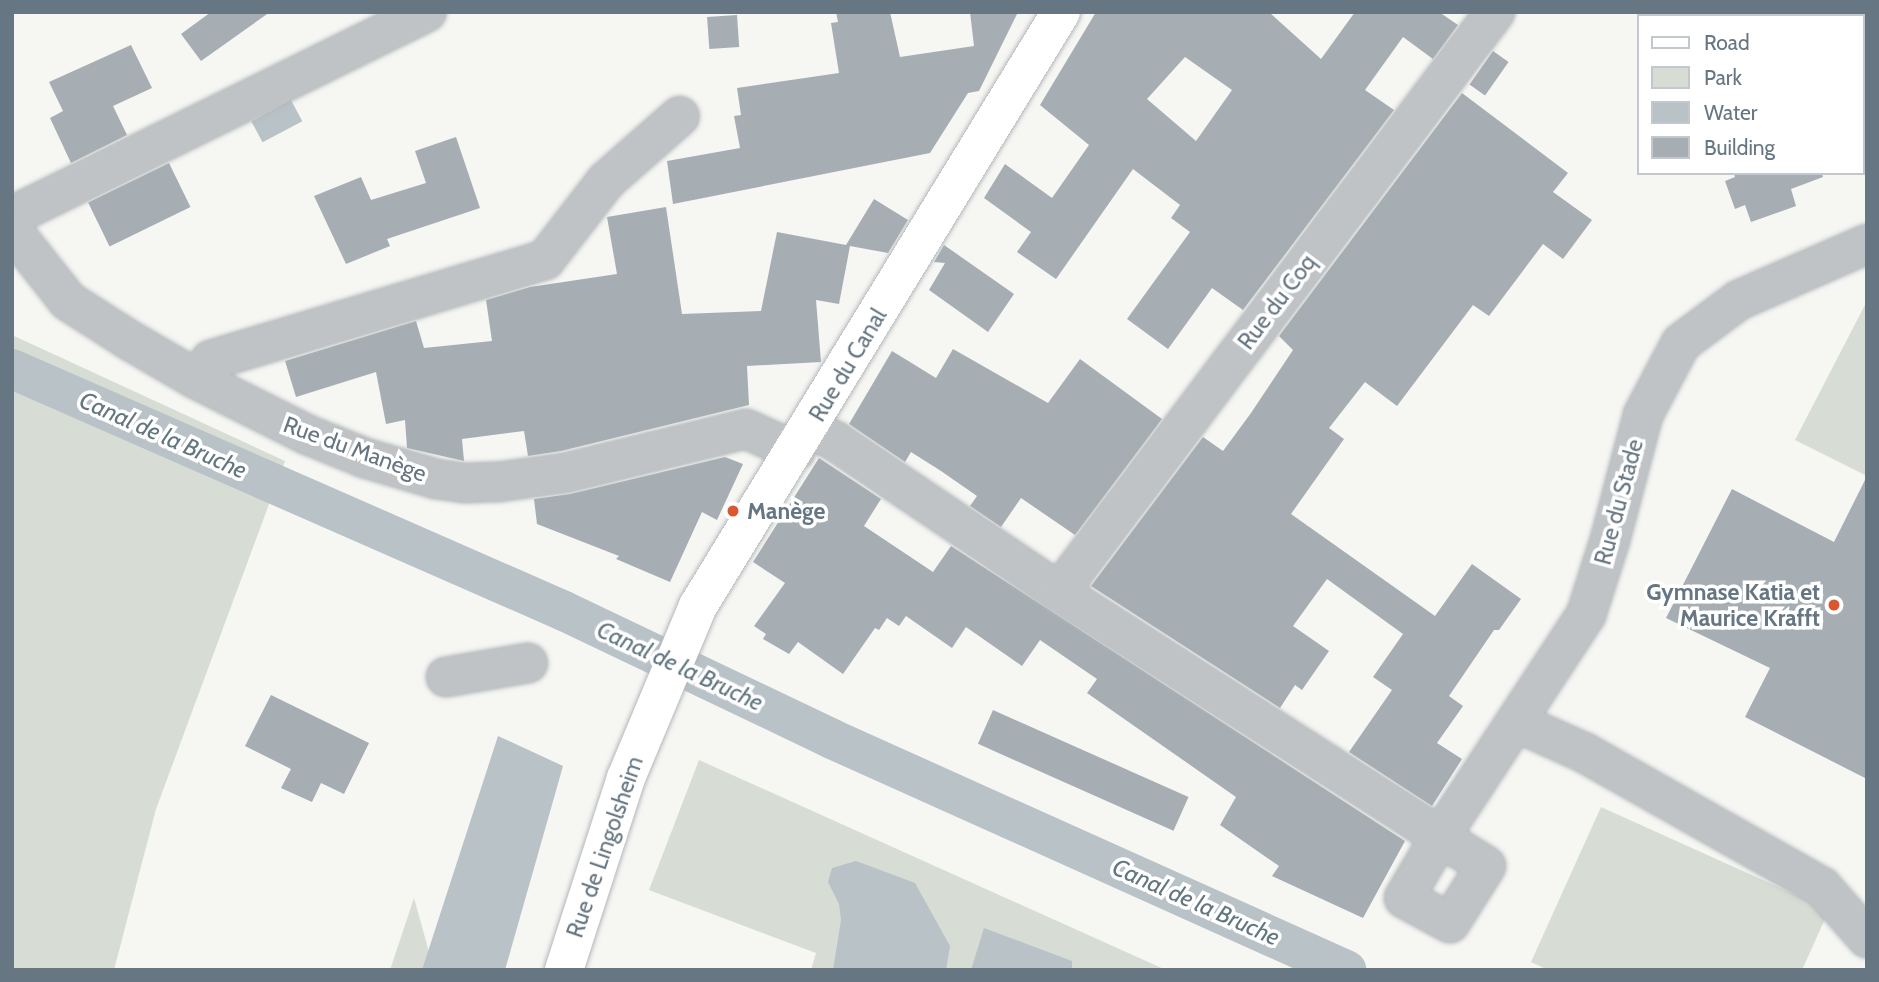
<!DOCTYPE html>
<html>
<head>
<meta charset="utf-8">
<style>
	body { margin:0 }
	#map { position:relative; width:1879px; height:982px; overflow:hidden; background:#f6f6f3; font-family:Cabin,sans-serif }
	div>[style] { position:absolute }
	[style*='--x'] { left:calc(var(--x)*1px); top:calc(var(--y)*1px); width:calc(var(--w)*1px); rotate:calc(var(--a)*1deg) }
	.green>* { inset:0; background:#d7dcd4 }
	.water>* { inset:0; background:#b8c2c7; transform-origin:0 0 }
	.canal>* { height:40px; margin:-20px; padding:0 20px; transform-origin:20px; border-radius:20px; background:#b8c2c7 }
	.building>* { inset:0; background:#a6aeb3; transform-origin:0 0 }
	.roads { filter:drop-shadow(0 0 2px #b2b7ba) drop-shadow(0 0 2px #b2b7ba) }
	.minor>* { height:38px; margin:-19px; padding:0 19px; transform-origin:19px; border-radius:19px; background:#bfc3c6 }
	.major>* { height:38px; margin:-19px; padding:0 19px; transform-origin:19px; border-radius:19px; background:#fff }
	.dots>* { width:19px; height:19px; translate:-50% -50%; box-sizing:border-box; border:4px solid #fff; border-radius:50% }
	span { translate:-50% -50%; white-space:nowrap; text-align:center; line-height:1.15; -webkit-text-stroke:7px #fff; paint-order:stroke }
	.street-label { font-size:23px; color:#667682 }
	.poi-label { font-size:23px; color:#667682; font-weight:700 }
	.left { translate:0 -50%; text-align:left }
	.right { translate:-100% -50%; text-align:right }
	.water-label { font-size:24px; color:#62777f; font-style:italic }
	.frame { position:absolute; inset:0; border:14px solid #667682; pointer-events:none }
	.legend { position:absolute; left:1637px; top:14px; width:228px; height:161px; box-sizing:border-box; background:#fff; border:2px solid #c2c8cd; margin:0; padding:9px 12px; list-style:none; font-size:21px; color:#667682 }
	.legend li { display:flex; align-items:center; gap:14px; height:35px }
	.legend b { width:35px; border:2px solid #c2c8cd }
</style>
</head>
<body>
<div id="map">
	<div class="green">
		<div style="clip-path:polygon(1867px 301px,1867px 476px,1795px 440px)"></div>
		<div style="clip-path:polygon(12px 335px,285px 461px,156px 809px,114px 970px,12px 970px)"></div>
		<div style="clip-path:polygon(699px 760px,1166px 970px,811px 970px,816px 953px,649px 890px)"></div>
		<div style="clip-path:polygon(1601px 807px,1829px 910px,1802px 970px,1548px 970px,1531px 962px)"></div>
		<div style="clip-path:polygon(414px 898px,434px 970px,390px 970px)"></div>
	</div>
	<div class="water">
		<div style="left:291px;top:100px;width:24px;height:45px;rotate:62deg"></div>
		<div style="clip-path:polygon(498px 736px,563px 766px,505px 970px,422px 970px)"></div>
		<div style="clip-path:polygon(856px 861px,915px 883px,950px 946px,946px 970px,833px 970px,841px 920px,839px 904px,828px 882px,832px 868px)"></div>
		<div style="clip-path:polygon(984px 928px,1072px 961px,1072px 970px,971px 970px)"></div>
	</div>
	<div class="canal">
		<div style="--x:12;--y:369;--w:603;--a:23.67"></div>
		<div style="--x:564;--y:611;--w:297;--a:25.5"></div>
		<div style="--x:832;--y:739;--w:564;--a:24.2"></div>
	</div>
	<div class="building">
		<div style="clip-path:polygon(211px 12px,270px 12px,201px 61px,181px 34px)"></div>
		<div style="clip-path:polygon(836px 12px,890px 12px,900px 57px,974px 46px,970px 12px,1018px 12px,979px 91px,968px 93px,930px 153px,673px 204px,667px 161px,740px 148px,734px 116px,741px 115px,737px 88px,839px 73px,831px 23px,838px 22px)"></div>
		<div style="clip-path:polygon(evenodd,1096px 12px,1269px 12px,1321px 59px,1355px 12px,1439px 12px,1458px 25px,1433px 59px,1403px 37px,1365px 90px,1394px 110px,1243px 310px,1212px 288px,1168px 349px,1127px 319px,1190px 232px,1171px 218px,1180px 205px,1133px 169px,1056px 279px,1017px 252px,1031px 232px,984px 198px,1005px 164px,1052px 198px,1089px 145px,1040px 105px,1096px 12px,1185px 57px,1232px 90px,1196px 141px,1147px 99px,1185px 57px)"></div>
		<div style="left:737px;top:15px;width:32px;height:30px;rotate:86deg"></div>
		<div style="clip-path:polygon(131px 45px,152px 88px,113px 106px,127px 135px,71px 163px,50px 118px,63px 111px,49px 82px)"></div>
		<div style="left:1493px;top:51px;width:19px;height:41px;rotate:35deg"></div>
		<div style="clip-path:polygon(1462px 93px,1568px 173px,1553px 192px,1592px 220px,1563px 259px,1543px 244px,1489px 316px,1473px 305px,1397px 406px,1365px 382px,1329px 428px,1344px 439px,1291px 514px,1435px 616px,1472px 564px,1521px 599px,1499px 630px,1494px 630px,1449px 696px,1463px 706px,1437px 743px,1462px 759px,1432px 806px,1349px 752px,1392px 690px,1373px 677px,1403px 634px,1327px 579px,1293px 626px,1329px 651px,1302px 690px,1295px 685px,1280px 708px,1091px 586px,1203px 437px,1223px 451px,1251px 413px,1293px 350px,1279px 336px)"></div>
		<div style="clip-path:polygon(456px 137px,480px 208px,387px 239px,390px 246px,346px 264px,314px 196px,361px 177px,371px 200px,426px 183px,415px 151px)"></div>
		<div style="left:169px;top:163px;width:49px;height:90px;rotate:64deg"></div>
		<div style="clip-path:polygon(1734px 173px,1822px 173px,1823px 177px,1791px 189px,1796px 206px,1751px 222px,1745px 205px,1735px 209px,1725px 181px,1735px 177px)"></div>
		<div style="clip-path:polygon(874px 199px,908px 220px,888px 253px,850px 246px,839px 304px,816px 300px,821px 362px,747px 366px,749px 405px,561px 451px,528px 456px,524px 431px,462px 439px,464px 461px,407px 448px,405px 420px,386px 424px,376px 372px,296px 397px,285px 361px,416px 321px,424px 348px,492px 341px,486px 300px,530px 287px,617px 274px,607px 217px,666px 207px,682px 314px,761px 311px,777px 232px,846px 245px)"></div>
		<div style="clip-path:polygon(944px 245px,1014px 294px,988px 332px,929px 290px,945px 263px,934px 262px)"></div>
		<div style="clip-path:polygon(953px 349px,1048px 403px,1080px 359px,1162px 419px,1075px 535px,1021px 498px,1001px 527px,970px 506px,977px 496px,941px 471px,911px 452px,905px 462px,849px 424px,892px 351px,936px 378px)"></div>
		<div style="clip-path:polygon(725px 457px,743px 464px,717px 520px,702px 512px,670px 582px,616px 559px,619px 556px,537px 524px,534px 499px,570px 494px)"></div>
		<div style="clip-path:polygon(819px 458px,881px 499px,864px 526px,933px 572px,951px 546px,1405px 841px,1363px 918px,1272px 876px,1279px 866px,1220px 825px,1236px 797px,1087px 693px,1097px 679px,1040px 640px,1022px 666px,966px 627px,952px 648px,906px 616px,899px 626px,887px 618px,879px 630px,875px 628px,843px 674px,798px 642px,789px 654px,763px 639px,766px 634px,754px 626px,785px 583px,753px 562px)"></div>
		<div style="clip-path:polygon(1867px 476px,1867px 779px,1745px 717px,1770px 668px,1666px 618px,1732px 489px,1834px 542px)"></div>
		<div style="clip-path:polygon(271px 695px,369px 743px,344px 794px,321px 783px,312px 802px,281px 788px,291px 769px,245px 746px)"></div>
		<div style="left:993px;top:710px;width:214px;height:37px;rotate:24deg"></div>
	</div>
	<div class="roads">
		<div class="minor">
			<div style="--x:12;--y:216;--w:462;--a:-26.2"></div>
			<div style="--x:12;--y:230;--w:90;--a:51.7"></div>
			<div style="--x:68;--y:301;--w:72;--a:32.6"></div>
			<div style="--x:129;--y:340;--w:78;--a:30.2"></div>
			<div style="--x:196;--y:379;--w:125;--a:26.6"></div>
			<div style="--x:308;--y:435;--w:61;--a:22"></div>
			<div style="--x:365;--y:458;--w:74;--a:16.5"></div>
			<div style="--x:436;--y:479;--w:29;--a:8"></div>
			<div style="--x:465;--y:483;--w:33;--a:-2"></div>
			<div style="--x:498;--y:482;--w:68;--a:-7.7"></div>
			<div style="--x:565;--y:473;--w:186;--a:-13.7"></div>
			<div style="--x:746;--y:429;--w:54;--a:24.2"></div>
			<div style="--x:196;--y:379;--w:24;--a:-52"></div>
			<div style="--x:211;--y:360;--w:349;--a:-16.7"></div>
			<div style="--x:545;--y:260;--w:100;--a:-52.3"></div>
			<div style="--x:606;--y:181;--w:98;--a:-41.3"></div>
			<div style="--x:809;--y:428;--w:29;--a:27"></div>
			<div style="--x:835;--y:441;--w:270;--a:34"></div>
			<div style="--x:1059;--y:592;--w:453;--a:32.7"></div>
			<div style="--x:1440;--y:837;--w:54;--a:32.2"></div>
			<div style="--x:1486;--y:866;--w:67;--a:122.3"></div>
			<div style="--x:1450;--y:923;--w:52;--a:-151.5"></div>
			<div style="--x:1404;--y:898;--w:71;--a:-59.5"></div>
			<div style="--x:1440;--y:837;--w:266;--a:-56.7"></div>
			<div style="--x:1586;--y:615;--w:79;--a:-72.3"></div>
			<div style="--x:1610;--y:540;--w:129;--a:-75.2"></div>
			<div style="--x:1643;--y:415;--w:81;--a:-62.2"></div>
			<div style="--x:1681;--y:343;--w:72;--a:-36.6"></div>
			<div style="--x:1739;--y:300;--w:140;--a:-23.6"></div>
			<div style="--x:1059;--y:592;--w:726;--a:-53.07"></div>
			<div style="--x:446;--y:677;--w:83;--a:-9.7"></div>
			<div style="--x:1516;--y:722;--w:76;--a:24.2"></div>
			<div style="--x:1585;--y:753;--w:272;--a:29.5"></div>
			<div style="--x:1822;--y:887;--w:68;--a:48.6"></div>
		</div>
		<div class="major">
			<div style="--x:564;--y:970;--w:202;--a:-72.1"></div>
			<div style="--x:626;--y:778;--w:186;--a:-67.3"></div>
			<div style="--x:698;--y:606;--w:696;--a:-58.57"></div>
		</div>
	</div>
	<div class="dots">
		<div style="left:733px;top:511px;background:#da572f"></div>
		<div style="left:1834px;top:605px;background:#da572f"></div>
	</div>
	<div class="street-label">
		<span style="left:1277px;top:302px;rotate:-53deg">Rue du Coq</span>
		<span style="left:848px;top:365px;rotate:-59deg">Rue du Canal</span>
		<span style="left:355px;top:449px;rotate:20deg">Rue du Manège</span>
		<span style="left:1619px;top:502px;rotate:-75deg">Rue du Stade</span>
		<span style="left:605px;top:847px;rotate:-71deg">Rue de Lingolsheim</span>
	</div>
	<div class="poi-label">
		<span class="left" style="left:747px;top:511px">Manège</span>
		<span class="right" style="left:1820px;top:605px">Gymnase Katia et<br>Maurice Krafft</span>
	</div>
	<div class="water-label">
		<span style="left:163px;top:435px;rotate:24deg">Canal de la Bruche</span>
		<span style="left:680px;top:666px;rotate:25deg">Canal de la Bruche</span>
		<span style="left:1196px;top:902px;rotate:24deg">Canal de la Bruche</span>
	</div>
	<div class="frame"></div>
	<ul class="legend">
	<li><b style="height:9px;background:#fff"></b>Road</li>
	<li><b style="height:19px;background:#d7dcd4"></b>Park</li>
	<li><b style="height:19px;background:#b8c2c7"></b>Water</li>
	<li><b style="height:19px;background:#a6aeb3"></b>Building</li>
	</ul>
</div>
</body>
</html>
